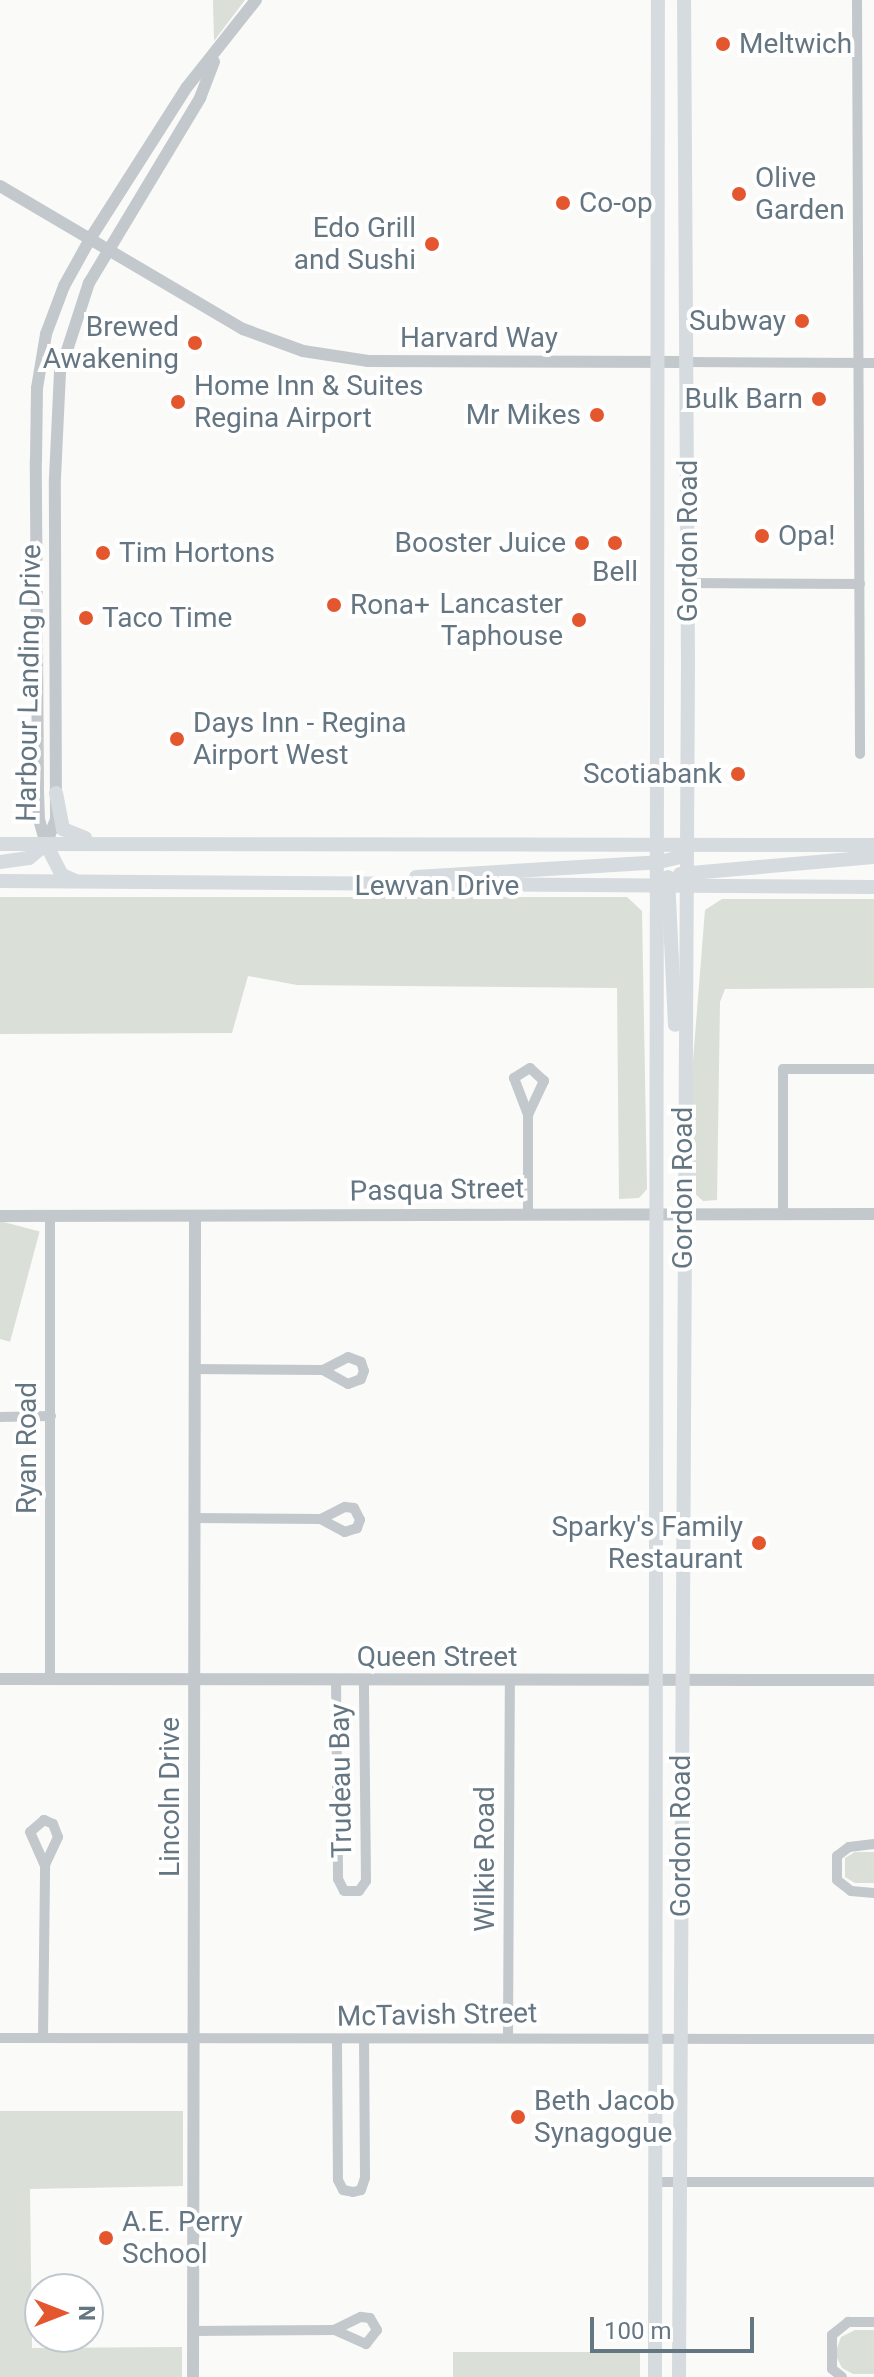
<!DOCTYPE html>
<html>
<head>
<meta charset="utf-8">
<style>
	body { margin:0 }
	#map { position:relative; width:874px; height:2377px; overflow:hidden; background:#fafaf8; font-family:Roboto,sans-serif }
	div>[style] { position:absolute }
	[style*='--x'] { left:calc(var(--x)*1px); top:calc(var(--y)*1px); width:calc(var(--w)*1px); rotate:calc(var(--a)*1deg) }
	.green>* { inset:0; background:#dadfd7; transform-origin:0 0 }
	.minor>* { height:10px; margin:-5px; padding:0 5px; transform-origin:5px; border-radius:5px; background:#c3c8cc }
	.tertiary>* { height:12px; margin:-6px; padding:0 6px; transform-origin:6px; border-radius:6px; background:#c3c8cc }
	.secondary>* { height:14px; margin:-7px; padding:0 7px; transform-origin:7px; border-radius:7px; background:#d6dbdf }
	.dots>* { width:22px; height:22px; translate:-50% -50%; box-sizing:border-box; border:4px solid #fff; border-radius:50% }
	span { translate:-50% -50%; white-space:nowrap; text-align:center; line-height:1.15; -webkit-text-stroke:8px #fff; paint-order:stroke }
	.poi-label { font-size:28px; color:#657683 }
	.left { translate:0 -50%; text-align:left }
	.right { translate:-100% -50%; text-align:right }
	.street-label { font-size:28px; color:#657683 }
	.north { position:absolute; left:24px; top:2273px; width:80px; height:80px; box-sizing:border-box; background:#fff; border:2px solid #c1c8cd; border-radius:50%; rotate:90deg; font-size:22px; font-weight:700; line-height:32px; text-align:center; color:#657683 }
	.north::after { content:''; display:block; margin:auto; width:28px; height:36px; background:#e4572e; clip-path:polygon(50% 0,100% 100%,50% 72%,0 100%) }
	.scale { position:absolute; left:590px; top:2317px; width:164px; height:36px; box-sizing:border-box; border:4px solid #657683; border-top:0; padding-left:10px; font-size:24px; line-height:28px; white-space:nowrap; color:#657683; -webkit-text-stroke:6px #fff; paint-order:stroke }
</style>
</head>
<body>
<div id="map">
	<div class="green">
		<div style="clip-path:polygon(213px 0,245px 0,214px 41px,214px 40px)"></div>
		<div style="clip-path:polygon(0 897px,627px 897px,642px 911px,647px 1189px,639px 1198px,619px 1199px,617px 988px,297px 985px,248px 976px,232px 1033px,0 1034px)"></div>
		<div style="clip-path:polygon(722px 899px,874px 899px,874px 988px,725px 989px,720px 1002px,717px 1200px,703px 1201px,690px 1189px,692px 1073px,705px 910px)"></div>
		<div style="left:0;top:1221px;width:41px;height:114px;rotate:15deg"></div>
		<div style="clip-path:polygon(855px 1852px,874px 1852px,874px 1883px,855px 1883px,845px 1877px,845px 1858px)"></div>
		<div style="clip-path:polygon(0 2111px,183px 2111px,183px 2186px,30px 2189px,32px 2348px,182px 2347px,182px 2377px,0 2377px)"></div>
		<div style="clip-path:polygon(855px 2330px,874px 2330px,874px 2374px,853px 2374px,842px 2368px,835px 2354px,841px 2337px)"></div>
		<div style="left:640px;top:2352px;width:25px;height:187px;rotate:90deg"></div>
	</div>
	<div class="minor">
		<div style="--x:857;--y:0;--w:754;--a:89.77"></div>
		<div style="--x:687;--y:362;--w:187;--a:0.3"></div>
		<div style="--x:687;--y:583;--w:173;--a:0.3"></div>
		<div style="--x:528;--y:1115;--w:38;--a:-65"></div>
		<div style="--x:544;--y:1081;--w:19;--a:-137"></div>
		<div style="--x:530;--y:1068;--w:19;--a:148"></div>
		<div style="--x:514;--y:1078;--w:40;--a:69"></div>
		<div style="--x:528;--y:1115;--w:98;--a:90"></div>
		<div style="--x:783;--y:1213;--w:144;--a:-90"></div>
		<div style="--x:783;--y:1069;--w:91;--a:0"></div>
		<div style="--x:50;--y:1216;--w:463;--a:90"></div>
		<div style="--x:195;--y:1369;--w:128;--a:0.4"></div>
		<div style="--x:323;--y:1370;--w:28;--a:-27"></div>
		<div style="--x:348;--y:1357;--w:14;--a:21"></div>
		<div style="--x:361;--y:1362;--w:9;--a:72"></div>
		<div style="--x:364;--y:1371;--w:9;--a:111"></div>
		<div style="--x:361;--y:1379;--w:14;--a:159"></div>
		<div style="--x:348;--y:1384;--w:29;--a:-151"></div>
		<div style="--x:0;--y:1417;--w:51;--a:-1.1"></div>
		<div style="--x:194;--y:1518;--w:127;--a:0.5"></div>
		<div style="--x:321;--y:1519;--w:27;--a:-27"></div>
		<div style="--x:345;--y:1507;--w:9;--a:6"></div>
		<div style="--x:354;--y:1508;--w:13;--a:63"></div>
		<div style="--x:360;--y:1520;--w:9;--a:111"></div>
		<div style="--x:357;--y:1528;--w:13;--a:162"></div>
		<div style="--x:345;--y:1532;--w:27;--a:-152"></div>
		<div style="--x:336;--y:1680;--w:199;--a:89.4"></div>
		<div style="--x:338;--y:1879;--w:13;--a:63"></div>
		<div style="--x:344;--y:1891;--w:15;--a:0"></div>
		<div style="--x:359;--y:1891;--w:12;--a:-55"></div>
		<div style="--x:366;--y:1881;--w:201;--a:-90.6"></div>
		<div style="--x:874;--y:1844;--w:25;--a:173"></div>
		<div style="--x:849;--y:1847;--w:15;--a:143"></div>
		<div style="--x:837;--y:1856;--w:24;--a:90"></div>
		<div style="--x:837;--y:1880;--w:18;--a:38"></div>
		<div style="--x:851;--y:1891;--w:23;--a:5"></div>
		<div style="--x:508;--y:2037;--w:356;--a:-89.7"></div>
		<div style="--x:0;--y:2038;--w:874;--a:0.07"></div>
		<div style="--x:43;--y:2038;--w:173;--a:-89.3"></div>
		<div style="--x:45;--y:1865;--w:31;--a:-65"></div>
		<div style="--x:58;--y:1837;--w:14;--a:-111"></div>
		<div style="--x:53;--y:1824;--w:10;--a:-156"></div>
		<div style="--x:44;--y:1820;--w:18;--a:139"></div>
		<div style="--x:30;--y:1832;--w:36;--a:66"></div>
		<div style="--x:337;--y:2041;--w:139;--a:89.6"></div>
		<div style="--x:338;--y:2180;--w:11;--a:63"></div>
		<div style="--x:343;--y:2190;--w:10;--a:11"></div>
		<div style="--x:353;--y:2192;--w:8;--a:-14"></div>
		<div style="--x:361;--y:2190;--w:13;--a:-72"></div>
		<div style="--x:365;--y:2178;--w:137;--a:-90.4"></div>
		<div style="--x:656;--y:2182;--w:218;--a:0"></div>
		<div style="--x:193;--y:2331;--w:141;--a:-0.4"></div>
		<div style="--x:334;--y:2330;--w:30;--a:-26"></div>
		<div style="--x:361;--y:2317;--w:9;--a:6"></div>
		<div style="--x:370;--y:2318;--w:14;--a:60"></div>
		<div style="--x:377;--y:2330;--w:18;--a:128"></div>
		<div style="--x:366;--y:2344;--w:35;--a:-156"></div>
		<div style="--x:842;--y:2377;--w:13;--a:-141"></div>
		<div style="--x:832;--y:2369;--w:34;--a:-90"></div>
		<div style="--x:832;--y:2335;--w:21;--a:-39"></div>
		<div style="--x:848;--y:2322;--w:26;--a:0"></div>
	</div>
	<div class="tertiary">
		<div style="--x:0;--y:186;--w:282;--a:30.5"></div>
		<div style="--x:243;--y:329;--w:64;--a:20.1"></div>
		<div style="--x:303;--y:351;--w:66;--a:8.7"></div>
		<div style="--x:368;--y:361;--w:319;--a:0.2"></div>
		<div style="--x:46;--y:844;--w:25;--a:-106"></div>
		<div style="--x:39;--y:820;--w:35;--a:-92"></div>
		<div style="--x:38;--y:785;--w:325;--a:-90.4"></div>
		<div style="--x:36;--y:460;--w:72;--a:-89.2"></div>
		<div style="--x:37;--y:388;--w:55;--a:-80.5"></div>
		<div style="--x:46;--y:334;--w:51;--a:-69.4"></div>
		<div style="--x:64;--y:286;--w:54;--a:-61"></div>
		<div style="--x:90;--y:239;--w:180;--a:-57.5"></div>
		<div style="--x:187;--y:87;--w:111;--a:-51.6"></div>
		<div style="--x:46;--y:844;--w:27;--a:-68"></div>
		<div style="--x:56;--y:819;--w:341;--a:-90.2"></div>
		<div style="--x:55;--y:478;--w:106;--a:-87.3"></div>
		<div style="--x:60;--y:372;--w:94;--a:-72"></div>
		<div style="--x:89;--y:283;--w:216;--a:-59"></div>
		<div style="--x:200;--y:98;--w:39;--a:-69"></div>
		<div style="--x:0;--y:1216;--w:874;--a:-0.13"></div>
		<div style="--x:0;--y:1679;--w:874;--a:0.07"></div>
		<div style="--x:193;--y:2377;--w:1160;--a:-89.9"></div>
	</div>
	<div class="secondary">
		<div style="--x:56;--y:793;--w:37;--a:79"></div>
		<div style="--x:63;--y:829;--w:24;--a:22"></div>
		<div style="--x:0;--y:844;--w:874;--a:0.07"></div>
		<div style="--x:46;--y:844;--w:35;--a:63"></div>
		<div style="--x:62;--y:875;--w:13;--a:23"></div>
		<div style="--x:0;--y:862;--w:29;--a:-8"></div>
		<div style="--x:29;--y:858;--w:22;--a:-39"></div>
		<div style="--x:680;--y:874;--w:195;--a:-5"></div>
		<div style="--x:416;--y:877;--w:243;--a:-3.5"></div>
		<div style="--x:659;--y:862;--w:22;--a:-13"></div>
		<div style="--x:680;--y:857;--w:13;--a:-63"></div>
		<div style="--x:668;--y:877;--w:148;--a:87.3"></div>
		<div style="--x:0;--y:881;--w:874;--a:0.39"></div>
		<div style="--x:655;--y:2377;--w:2377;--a:-89.93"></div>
		<div style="--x:679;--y:2377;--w:1712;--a:-89.7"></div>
		<div style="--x:688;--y:665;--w:665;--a:-90.34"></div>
	</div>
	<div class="dots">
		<div style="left:723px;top:44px;background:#e4572e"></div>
		<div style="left:739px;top:194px;background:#e4572e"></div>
		<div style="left:563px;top:203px;background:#e4572e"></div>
		<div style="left:432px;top:244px;background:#e4572e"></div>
		<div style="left:802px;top:321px;background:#e4572e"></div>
		<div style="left:195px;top:343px;background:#e4572e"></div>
		<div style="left:819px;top:399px;background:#e4572e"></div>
		<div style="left:178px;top:402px;background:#e4572e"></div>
		<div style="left:597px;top:415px;background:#e4572e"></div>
		<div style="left:762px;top:536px;background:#e4572e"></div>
		<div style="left:582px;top:543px;background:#e4572e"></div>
		<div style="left:615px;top:543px;background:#e4572e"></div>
		<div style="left:103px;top:553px;background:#e4572e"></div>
		<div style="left:334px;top:605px;background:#e4572e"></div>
		<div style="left:86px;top:618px;background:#e4572e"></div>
		<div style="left:579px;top:620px;background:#e4572e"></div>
		<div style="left:177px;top:739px;background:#e4572e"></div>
		<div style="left:738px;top:774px;background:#e4572e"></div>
		<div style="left:759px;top:1543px;background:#e4572e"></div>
		<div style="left:518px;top:2117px;background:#e4572e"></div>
		<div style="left:106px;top:2238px;background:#e4572e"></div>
	</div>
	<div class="poi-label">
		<span class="left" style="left:739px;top:44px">Meltwich</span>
		<span class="left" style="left:755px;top:194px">Olive<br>Garden</span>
		<span class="left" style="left:579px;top:203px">Co-op</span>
		<span class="right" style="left:416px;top:244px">Edo Grill<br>and Sushi</span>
		<span class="right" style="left:786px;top:321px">Subway</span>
		<span class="right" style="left:179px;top:343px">Brewed<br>Awakening</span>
		<span class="left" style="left:194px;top:402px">Home Inn &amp; Suites<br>Regina Airport</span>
		<span class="right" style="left:803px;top:399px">Bulk Barn</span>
		<span class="right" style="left:581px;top:415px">Mr Mikes</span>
		<span class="left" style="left:778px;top:536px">Opa!</span>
		<span class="right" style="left:566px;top:543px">Booster Juice</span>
		<span class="left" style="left:119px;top:553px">Tim Hortons</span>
		<span style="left:615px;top:572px">Bell</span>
		<span class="right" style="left:563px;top:620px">Lancaster<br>Taphouse</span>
		<span class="left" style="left:350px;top:605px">Rona+</span>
		<span class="left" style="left:102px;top:618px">Taco Time</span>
		<span class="left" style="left:193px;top:739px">Days Inn - Regina<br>Airport West</span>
		<span class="right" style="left:722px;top:774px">Scotiabank</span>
		<span class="right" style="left:743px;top:1543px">Sparky's Family<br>Restaurant</span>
		<span class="left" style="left:534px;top:2117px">Beth Jacob<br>Synagogue</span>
		<span class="left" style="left:122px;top:2238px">A.E. Perry<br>School</span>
	</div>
	<div class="street-label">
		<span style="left:479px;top:338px">Harvard Way</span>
		<span style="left:688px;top:541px;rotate:-90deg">Gordon Road</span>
		<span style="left:29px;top:683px;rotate:-89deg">Harbour Landing Drive</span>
		<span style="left:437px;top:886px">Lewvan Drive</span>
		<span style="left:683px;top:1188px;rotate:-90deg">Gordon Road</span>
		<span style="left:437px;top:1190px;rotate:-1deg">Pasqua Street</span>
		<span style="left:27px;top:1448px;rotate:-90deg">Ryan Road</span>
		<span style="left:437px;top:1657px">Queen Street</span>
		<span style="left:341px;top:1781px;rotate:-91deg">Trudeau Bay</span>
		<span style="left:170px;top:1797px;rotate:-90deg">Lincoln Drive</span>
		<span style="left:681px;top:1836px;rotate:-90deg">Gordon Road</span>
		<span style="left:485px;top:1859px;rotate:-90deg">Wilkie Road</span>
		<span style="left:437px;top:2015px;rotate:-1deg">McTavish Street</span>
	</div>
	<div class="north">N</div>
	<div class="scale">100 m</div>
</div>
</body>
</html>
